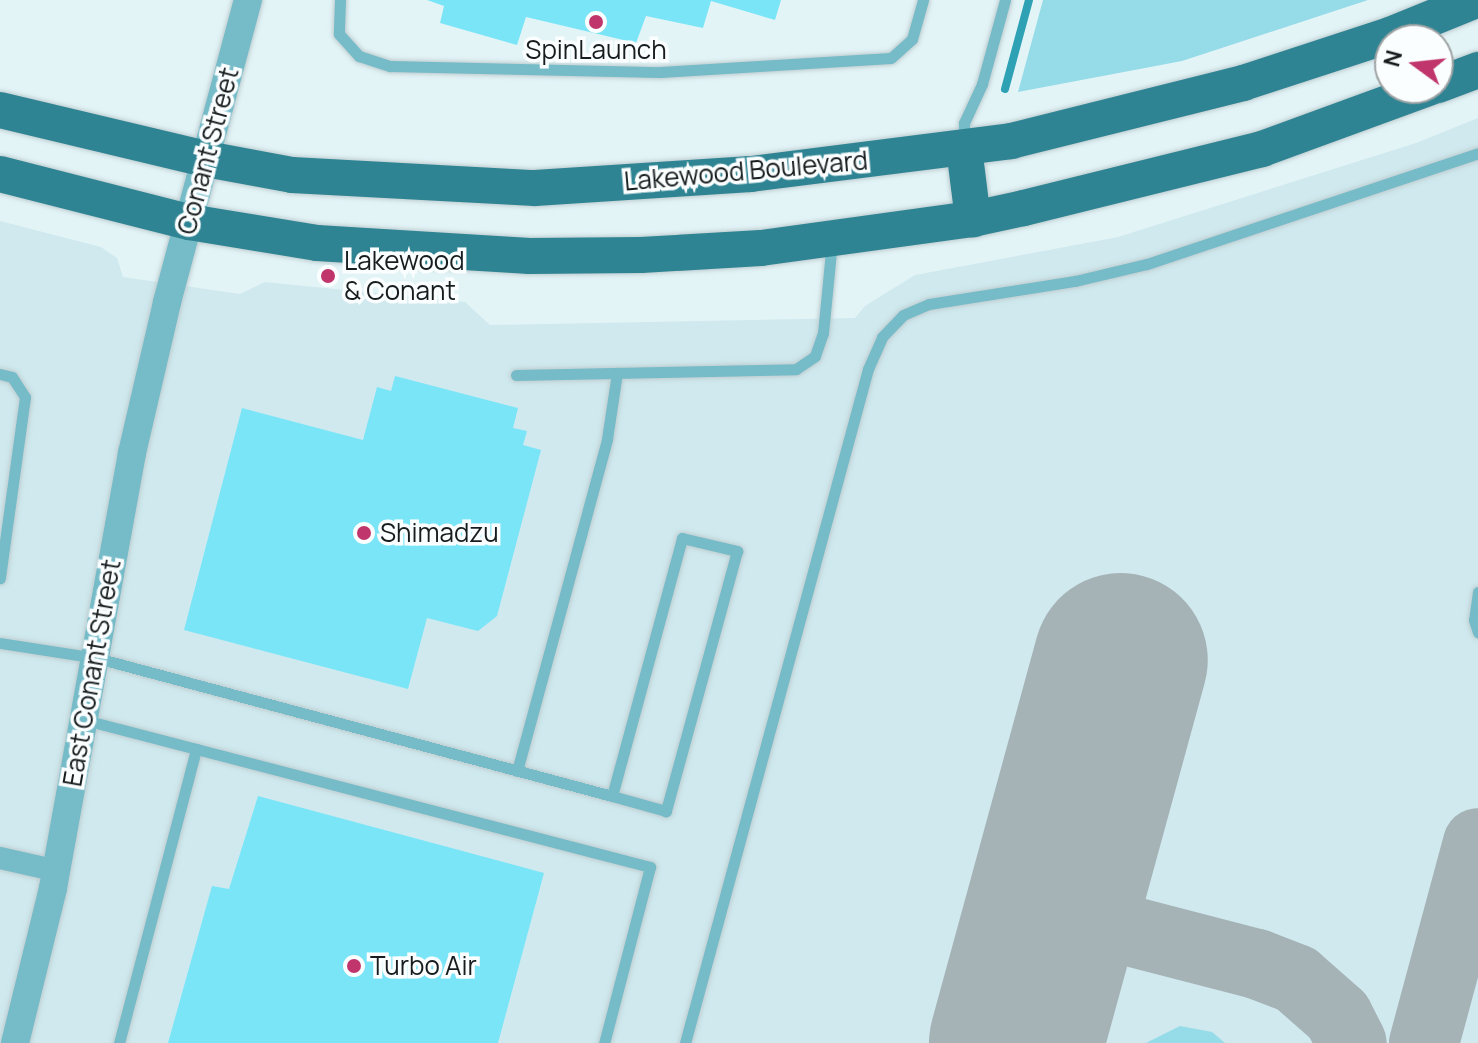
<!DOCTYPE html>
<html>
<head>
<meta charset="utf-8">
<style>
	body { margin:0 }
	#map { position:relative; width:1478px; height:1043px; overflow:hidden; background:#e3f4f7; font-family:Manrope,sans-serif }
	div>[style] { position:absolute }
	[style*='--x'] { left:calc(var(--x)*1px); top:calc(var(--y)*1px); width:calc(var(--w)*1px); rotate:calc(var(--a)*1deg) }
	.built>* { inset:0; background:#cfe9ee }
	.green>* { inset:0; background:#95dbe8 }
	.stream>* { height:8px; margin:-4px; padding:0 4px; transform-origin:4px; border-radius:4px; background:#2fa1b4 }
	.taxiway>* { height:70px; margin:-35px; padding:0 35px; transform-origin:35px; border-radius:35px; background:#a6b3b6 }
	.runway>* { height:174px; margin:-87px; padding:0 87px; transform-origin:87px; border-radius:87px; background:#a6b3b6 }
	.building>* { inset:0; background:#7be5f8 }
	.roads { filter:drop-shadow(0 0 2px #becdd0) drop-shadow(0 0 2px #becdd0) }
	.service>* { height:11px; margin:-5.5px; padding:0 5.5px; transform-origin:5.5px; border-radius:5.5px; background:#75bbc8 }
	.minor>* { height:22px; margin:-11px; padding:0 11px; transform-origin:11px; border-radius:11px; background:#75bbc8 }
	.tertiary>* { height:28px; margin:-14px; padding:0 14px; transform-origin:14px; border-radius:14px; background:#75bbc8 }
	.primary>* { height:36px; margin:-18px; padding:0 18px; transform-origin:18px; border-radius:18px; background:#2f8493 }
	.dots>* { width:22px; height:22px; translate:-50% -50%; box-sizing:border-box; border:4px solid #fbfeff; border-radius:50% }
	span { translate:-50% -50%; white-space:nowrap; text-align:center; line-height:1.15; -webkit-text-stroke:7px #fbfeff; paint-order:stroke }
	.poi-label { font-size:26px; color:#171d1f }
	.left { translate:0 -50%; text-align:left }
	.street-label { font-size:26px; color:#171d1f }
	.north { position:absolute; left:1374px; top:24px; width:80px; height:80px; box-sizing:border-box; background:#fbfeff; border:2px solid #a0a4a5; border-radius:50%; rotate:285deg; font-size:22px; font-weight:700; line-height:32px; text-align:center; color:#171d1f }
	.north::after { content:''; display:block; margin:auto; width:28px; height:36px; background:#c0356b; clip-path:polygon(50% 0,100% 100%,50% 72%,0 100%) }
</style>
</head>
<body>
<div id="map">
	<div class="built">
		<div style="clip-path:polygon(1478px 118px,1478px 1043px,0 1043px,0 221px,101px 247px,117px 258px,123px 277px,240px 294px,265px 282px,465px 302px,490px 325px,855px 318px,865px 306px,915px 275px,1118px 237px,1416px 143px)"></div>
	</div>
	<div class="green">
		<div style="clip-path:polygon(1043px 0,1368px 0,1182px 61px,1018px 92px)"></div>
		<div style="clip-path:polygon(1180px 1026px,1212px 1032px,1225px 1043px,1146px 1043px)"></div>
	</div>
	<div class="stream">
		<div style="--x:1005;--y:89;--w:92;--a:-74.9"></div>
	</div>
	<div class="taxiway">
		<div style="--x:1052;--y:911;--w:212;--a:14.5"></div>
		<div style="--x:1257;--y:964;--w:42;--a:21"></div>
		<div style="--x:1296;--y:979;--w:56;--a:41.4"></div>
		<div style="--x:1338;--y:1016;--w:30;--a:63"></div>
		<div style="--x:1424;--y:1043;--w:207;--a:-74.9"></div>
	</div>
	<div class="runway">
		<div style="--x:1016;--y:1043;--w:397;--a:-74.7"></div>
	</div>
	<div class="building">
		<div style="clip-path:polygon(427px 0,781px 0,775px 20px,711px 1px,703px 28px,646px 16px,636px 43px,526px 17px,517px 45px,440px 23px,444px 6px)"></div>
		<div style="clip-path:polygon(395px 376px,518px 408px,513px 428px,527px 431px,523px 445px,541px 450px,497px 616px,478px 631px,427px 618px,408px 689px,184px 630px,242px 408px,363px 440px,377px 387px,391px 391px)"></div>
		<div style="clip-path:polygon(258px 796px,544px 873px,498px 1043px,168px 1043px,212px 886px,229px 889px)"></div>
	</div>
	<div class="roads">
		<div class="service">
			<div style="--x:340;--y:0;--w:34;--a:92"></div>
			<div style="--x:339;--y:34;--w:30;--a:48"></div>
			<div style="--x:359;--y:56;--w:33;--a:18"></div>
			<div style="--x:390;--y:66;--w:270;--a:1.3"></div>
			<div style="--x:660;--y:72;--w:231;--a:-3.5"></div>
			<div style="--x:891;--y:58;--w:28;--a:-42"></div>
			<div style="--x:912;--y:39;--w:41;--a:-74.2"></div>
			<div style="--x:964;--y:143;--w:20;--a:-90"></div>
			<div style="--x:964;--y:123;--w:43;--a:-65.2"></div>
			<div style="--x:982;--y:84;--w:87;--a:-74.7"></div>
			<div style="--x:0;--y:374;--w:12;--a:14"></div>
			<div style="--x:12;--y:377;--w:24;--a:57"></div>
			<div style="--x:25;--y:397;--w:183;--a:97.9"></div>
			<div style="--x:516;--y:375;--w:280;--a:-1.2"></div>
			<div style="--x:796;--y:369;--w:23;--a:-34"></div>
			<div style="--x:815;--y:356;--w:24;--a:-71"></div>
			<div style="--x:823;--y:333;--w:91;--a:-84.4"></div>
			<div style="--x:1478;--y:592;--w:28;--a:98"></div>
			<div style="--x:1474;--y:620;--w:13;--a:72"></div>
			<div style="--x:0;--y:643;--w:98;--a:8.8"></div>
			<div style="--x:97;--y:658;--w:533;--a:15"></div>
			<div style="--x:612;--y:796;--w:267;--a:-74.8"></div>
			<div style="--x:682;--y:538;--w:57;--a:13.3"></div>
			<div style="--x:737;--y:551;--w:270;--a:105.3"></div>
			<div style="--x:666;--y:811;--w:56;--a:-164.5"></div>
			<div style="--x:85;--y:720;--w:584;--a:14.58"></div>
			<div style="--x:650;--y:867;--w:182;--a:104.6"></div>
			<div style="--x:517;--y:771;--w:344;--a:-74.8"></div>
			<div style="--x:607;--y:439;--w:67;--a:-81.4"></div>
			<div style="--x:119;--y:1043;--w:304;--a:-75.3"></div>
			<div style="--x:685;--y:1043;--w:698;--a:-74.81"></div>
			<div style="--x:868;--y:369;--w:35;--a:-66"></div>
			<div style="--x:882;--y:337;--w:30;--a:-46"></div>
			<div style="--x:903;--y:315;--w:28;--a:-23"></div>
			<div style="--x:929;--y:304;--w:148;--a:-9"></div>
			<div style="--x:1075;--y:281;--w:74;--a:-13.3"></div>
			<div style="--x:1147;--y:264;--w:349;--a:-18.5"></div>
		</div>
		<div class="minor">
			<div style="--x:0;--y:858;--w:58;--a:12.8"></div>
		</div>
		<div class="tertiary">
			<div style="--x:15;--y:1043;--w:160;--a:-76.2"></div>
			<div style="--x:53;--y:888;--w:442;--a:-79.7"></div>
			<div style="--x:132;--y:453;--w:155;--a:-76.9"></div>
			<div style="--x:167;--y:302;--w:313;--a:-75"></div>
		</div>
		<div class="primary">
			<div style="--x:1438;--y:85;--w:43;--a:-20.6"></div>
			<div style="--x:0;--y:110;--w:212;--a:13.4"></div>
			<div style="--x:206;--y:159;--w:87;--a:10.5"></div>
			<div style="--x:292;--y:175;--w:243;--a:3.1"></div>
			<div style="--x:535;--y:188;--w:216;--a:-3.7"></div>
			<div style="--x:751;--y:174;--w:262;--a:-7.2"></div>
			<div style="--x:1011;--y:141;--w:239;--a:-14"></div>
			<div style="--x:1243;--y:83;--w:155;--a:-18.1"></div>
			<div style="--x:1390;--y:35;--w:93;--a:-22.1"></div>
			<div style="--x:964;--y:148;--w:72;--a:82.8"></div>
			<div style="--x:0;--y:174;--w:195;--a:14.3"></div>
			<div style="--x:189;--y:222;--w:130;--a:9.3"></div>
			<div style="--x:317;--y:243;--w:213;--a:3.5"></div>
			<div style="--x:530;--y:256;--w:111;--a:-0.5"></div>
			<div style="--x:641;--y:255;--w:120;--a:-3.3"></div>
			<div style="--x:761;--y:248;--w:214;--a:-7.8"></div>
			<div style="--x:973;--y:219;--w:52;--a:-12.2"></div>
			<div style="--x:1024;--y:208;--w:245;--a:-13.9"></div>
			<div style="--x:1262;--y:149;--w:178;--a:-20.1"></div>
		</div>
	</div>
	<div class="dots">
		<div style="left:596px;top:22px;background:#c0356b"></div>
		<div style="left:328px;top:276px;background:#c0356b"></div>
		<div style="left:364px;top:533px;background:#c0356b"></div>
		<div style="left:354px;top:966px;background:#c0356b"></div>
	</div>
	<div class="poi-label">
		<span style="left:596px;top:50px">SpinLaunch</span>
		<span class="left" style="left:344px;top:276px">Lakewood<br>&amp; Conant</span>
		<span class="left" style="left:380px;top:533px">Shimadzu</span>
		<span class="left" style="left:370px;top:966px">Turbo Air</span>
	</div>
	<div class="street-label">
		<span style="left:208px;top:151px;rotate:-75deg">Conant Street</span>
		<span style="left:746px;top:171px;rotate:-5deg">Lakewood Boulevard</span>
		<span style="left:92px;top:673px;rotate:-80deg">East Conant Street</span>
	</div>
	<div class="north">N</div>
</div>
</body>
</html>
